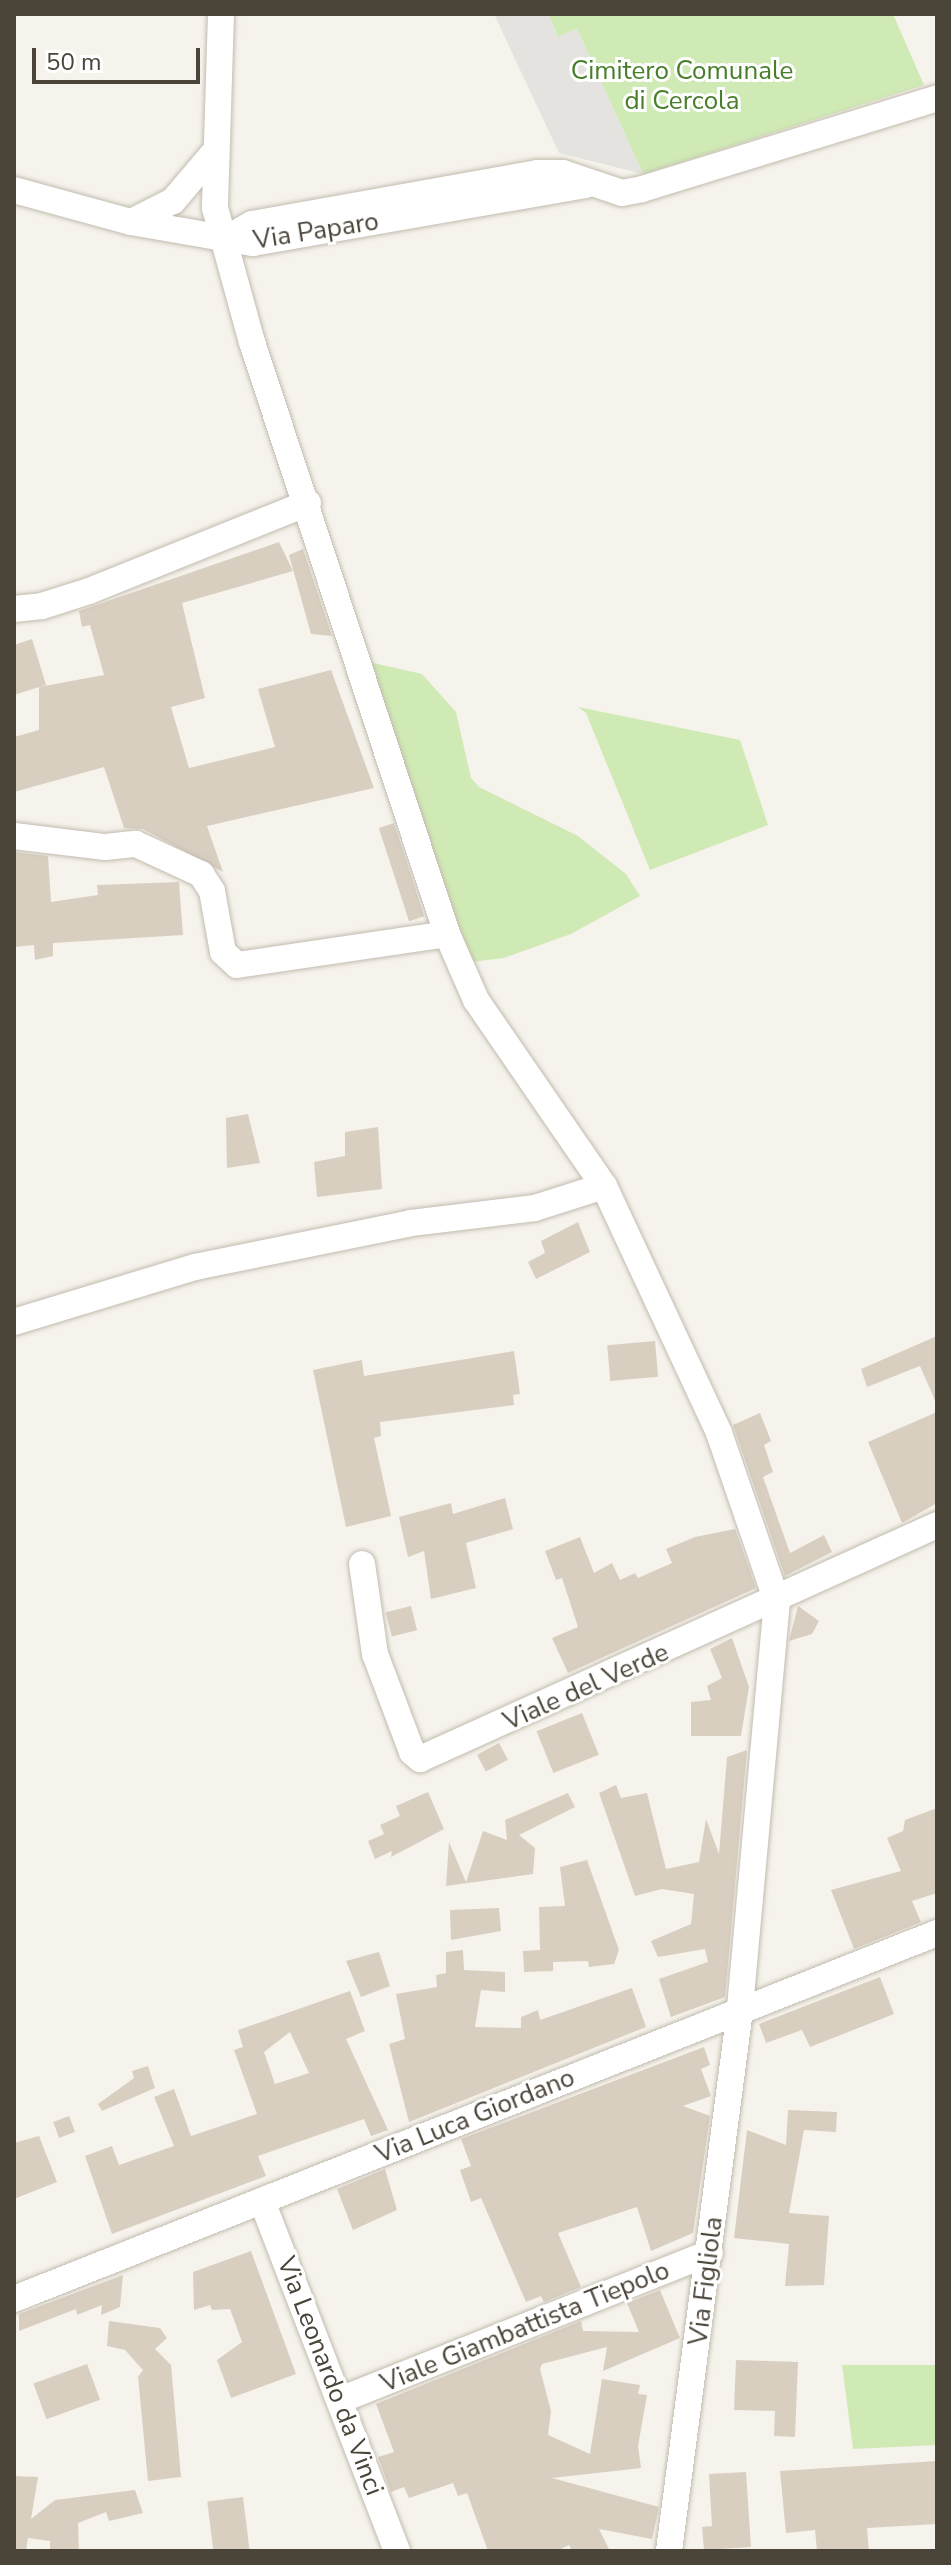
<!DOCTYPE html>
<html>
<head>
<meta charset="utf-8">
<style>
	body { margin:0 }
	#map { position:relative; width:951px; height:2565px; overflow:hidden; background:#f6f3ec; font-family:"Nunito Sans",sans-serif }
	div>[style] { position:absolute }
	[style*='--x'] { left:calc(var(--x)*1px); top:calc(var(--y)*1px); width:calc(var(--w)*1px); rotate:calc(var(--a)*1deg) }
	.green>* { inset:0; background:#d0eab5 }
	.parking>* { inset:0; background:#e5e3e0 }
	.building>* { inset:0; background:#d8cfc1; transform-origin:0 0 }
	.roads { filter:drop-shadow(0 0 2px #c2bbae) drop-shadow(0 0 2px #c2bbae) }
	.minor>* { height:26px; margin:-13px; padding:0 13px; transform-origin:13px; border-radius:13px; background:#fff }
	span { translate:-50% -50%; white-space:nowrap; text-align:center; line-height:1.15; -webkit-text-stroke:6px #fff; paint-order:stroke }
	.park-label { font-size:26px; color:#487e2a }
	.street-label { font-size:26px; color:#4b4439 }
	.frame { position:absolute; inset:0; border:16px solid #4b4439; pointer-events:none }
	.scale { position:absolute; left:32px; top:48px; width:168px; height:36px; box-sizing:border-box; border:4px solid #4b4439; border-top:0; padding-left:10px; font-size:24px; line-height:28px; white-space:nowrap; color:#4b4439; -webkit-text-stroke:6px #fff; paint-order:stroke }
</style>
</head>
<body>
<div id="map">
	<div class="green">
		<div style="clip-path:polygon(548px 14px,893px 14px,924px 85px,643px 174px,577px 29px,558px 37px)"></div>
		<div style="clip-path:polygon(369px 662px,422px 674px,456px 712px,471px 778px,479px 787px,578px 836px,626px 874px,640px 896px,571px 934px,504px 958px,471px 962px)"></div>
		<div style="clip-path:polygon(578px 707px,740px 740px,768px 825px,650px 870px,586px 713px)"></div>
		<div style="clip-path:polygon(842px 2365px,937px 2365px,937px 2445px,853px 2449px)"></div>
	</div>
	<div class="parking">
		<div style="clip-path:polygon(494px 14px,548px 14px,558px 37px,577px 29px,643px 174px,559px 153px)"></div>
	</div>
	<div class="building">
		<div style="clip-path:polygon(279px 542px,293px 571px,182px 603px,205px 698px,171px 707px,189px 768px,275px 747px,258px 689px,331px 670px,374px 788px,207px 826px,223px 872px,143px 829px,124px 828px,104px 767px,14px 792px,14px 737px,39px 730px,39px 687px,14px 695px,14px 645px,32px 639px,46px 685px,39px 687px,104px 675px,90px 625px,82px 627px,79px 611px)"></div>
		<div style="clip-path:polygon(303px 549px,332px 636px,311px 634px,289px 555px)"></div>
		<div style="left:394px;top:823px;width:98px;height:16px;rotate:72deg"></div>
		<div style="clip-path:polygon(14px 852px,48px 856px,51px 902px,98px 895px,97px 885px,179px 882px,183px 935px,53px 943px,53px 956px,35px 960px,34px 945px,14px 947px)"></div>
		<div style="clip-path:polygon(248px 1114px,260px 1163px,227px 1168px,226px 1118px)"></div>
		<div style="clip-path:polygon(378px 1127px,382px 1189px,317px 1197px,314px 1162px,345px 1156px,345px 1132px)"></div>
		<div style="clip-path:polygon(578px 1222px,590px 1252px,536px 1279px,528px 1262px,545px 1253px,541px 1241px)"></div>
		<div style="clip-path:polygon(937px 1336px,937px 1405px,920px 1366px,867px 1387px,861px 1369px)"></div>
		<div style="left:655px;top:1341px;width:36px;height:48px;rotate:85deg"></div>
		<div style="clip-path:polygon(514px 1351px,520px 1394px,513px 1395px,514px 1405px,380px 1422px,381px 1436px,374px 1438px,391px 1516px,346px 1527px,313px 1370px,362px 1360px,364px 1376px)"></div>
		<div style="clip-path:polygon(937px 1412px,937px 1503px,902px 1523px,868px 1442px)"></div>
		<div style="clip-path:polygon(760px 1413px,771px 1441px,764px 1445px,773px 1472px,763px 1477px,790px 1553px,824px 1535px,832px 1552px,785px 1576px,733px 1425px)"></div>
		<div style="clip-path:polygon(505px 1498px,513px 1529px,466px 1543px,476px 1588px,431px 1599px,424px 1551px,408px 1557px,399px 1517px,451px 1503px,453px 1514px)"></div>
		<div style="clip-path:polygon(735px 1529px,756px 1588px,568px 1673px,552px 1638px,578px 1627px,562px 1578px,556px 1580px,545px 1551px,580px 1537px,594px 1573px,612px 1563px,620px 1580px,635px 1573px,638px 1578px,672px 1563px,666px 1549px,695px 1537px)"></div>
		<div style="left:411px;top:1606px;width:25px;height:26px;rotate:76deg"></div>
		<div style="clip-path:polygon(798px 1606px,819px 1621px,812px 1634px,789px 1641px)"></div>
		<div style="clip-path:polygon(732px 1638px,749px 1687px,741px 1736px,691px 1736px,691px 1702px,711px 1700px,707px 1686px,722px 1678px,710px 1649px)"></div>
		<div style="left:582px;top:1713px;width:45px;height:49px;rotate:68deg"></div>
		<div style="left:499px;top:1743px;width:19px;height:25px;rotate:62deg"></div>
		<div style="clip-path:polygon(747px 1750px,725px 1997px,671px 2017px,659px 1979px,708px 1962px,705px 1949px,658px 1957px,651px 1941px,691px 1924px,694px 1894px,662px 1889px,635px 1896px,599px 1793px,616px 1785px,621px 1798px,647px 1793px,666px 1869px,699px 1862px,706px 1819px,719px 1854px,727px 1757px)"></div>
		<div style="clip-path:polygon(428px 1792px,444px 1829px,391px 1857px,392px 1851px,375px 1859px,368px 1841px,384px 1834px,380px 1825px,400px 1816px,396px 1806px)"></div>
		<div style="clip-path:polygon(568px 1793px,575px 1807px,519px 1835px,535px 1848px,533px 1874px,446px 1886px,449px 1842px,466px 1882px,483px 1831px,507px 1840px,505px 1820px)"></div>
		<div style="clip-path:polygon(937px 1808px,937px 1893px,912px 1901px,921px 1922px,854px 1949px,831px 1890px,901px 1871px,887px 1838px,903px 1831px,905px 1820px)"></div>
		<div style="clip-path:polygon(587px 1860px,619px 1950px,614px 1964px,589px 1967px,588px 1961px,553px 1962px,553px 1971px,524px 1972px,523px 1951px,540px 1950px,539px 1907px,565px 1906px,560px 1867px)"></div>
		<div style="clip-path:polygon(499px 1908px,501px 1931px,451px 1940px,450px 1910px)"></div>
		<div style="clip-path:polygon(463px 1950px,464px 1970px,505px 1972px,505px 1992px,481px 1990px,475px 2027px,521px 2028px,521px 2017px,538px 2010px,540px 2020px,632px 1988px,646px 2027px,409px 2122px,389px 2044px,405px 2039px,396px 1994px,437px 1987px,436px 1975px,446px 1973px,446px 1952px)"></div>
		<div style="clip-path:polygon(379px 1952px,390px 1986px,361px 1997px,346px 1961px)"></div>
		<div style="clip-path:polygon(880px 1977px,894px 2014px,810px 2047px,802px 2030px,766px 2043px,759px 2024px)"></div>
		<div style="clip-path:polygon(evenodd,350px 1991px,365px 2031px,346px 2039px,388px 2130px,371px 2136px,364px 2119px,258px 2156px,266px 2176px,112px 2234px,85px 2156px,112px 2146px,119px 2165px,174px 2146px,154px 2097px,174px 2089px,191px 2136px,257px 2114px,234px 2050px,243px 2047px,238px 2030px,350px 1991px,290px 2032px,309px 2073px,275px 2084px,264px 2052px,290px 2032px)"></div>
		<div style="clip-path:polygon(704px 2047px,710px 2065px,701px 2069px,711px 2096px,683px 2106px,710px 2116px,693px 2233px,651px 2251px,637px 2207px,558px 2233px,581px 2287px,544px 2302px,541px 2296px,526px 2302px,481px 2198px,471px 2202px,460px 2170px,471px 2166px,461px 2139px)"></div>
		<div style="clip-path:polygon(148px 2066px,155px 2088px,102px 2111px,98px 2104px,134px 2078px,132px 2071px)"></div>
		<div style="clip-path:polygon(788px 2110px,837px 2112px,836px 2132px,804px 2130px,789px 2213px,829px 2216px,824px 2285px,785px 2286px,789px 2244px,734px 2238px,747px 2130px,786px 2145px)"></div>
		<div style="left:69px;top:2116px;width:17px;height:17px;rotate:69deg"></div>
		<div style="clip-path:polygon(39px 2136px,57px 2182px,14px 2199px,14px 2143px)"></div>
		<div style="clip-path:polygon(385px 2169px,397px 2210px,353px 2230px,337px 2189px)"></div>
		<div style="clip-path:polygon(251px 2251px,296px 2374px,231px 2398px,217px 2360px,242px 2342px,230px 2309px,212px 2310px,210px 2305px,194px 2310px,193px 2272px)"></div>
		<div style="clip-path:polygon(123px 2275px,120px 2307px,101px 2315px,102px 2305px,77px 2315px,76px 2309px,19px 2331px,19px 2314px)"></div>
		<div style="clip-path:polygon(660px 2290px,680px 2338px,603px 2371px,607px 2347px,542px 2364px,540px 2369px,551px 2411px,548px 2435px,590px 2454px,602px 2379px,640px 2385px,638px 2394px,647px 2395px,638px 2446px,641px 2468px,552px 2478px,659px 2507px,652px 2539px,599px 2529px,610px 2551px,572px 2551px,569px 2545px,557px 2551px,488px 2551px,467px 2493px,458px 2496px,453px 2483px,409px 2498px,404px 2487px,391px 2492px,378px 2457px,394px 2452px,376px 2404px,581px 2321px,583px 2331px,639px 2332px,627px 2303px)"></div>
		<div style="clip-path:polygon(109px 2321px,160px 2328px,167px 2338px,155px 2349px,171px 2365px,181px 2477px,148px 2481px,138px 2377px,143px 2370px,125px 2350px,107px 2346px)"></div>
		<div style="clip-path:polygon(736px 2360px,798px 2362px,795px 2437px,774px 2436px,775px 2411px,734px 2410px)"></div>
		<div style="left:87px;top:2364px;width:38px;height:57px;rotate:70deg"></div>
		<div style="clip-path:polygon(937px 2461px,937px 2524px,867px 2528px,869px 2551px,817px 2551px,815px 2530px,786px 2533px,780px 2471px)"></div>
		<div style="clip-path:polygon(746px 2472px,751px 2547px,704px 2550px,702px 2527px,712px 2526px,709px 2474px)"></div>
		<div style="clip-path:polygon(14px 2476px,38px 2477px,31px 2519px,55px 2500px,135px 2490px,143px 2513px,109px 2521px,106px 2512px,78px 2523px,79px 2551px,50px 2551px,50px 2541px,28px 2538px,26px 2551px,14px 2551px)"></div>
		<div style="left:243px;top:2497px;width:54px;height:36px;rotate:83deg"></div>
	</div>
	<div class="roads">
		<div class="minor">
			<div style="--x:221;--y:14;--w:194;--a:91.8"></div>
			<div style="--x:215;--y:208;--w:139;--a:74.6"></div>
			<div style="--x:252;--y:342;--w:623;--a:71.77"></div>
			<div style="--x:447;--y:934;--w:72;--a:66.3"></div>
			<div style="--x:476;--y:1000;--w:226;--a:55.5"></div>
			<div style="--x:604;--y:1186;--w:272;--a:65"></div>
			<div style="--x:719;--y:1433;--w:178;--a:71"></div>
			<div style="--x:777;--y:1601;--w:411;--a:95.2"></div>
			<div style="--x:740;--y:2010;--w:546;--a:97.48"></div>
			<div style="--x:14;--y:190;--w:121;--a:15.3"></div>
			<div style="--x:131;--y:222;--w:124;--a:9.8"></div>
			<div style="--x:253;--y:243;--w:338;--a:-9.9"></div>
			<div style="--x:131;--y:222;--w:47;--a:-26.6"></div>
			<div style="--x:173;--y:201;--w:60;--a:-49.7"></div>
			<div style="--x:224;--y:240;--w:32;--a:-30"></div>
			<div style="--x:252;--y:224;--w:290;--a:-10.1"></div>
			<div style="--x:537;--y:173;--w:26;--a:0"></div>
			<div style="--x:563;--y:173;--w:62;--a:18.7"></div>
			<div style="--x:622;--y:193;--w:20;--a:-11"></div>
			<div style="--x:642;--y:189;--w:309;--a:-17.1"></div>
			<div style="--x:14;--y:609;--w:28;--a:-6"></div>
			<div style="--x:42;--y:606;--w:49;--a:-17.7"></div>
			<div style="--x:89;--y:591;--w:236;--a:-21.9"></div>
			<div style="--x:14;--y:836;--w:92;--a:6.9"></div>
			<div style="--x:105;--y:847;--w:31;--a:-6"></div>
			<div style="--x:136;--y:844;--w:72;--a:24.8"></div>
			<div style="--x:201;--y:874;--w:20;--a:57"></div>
			<div style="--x:212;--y:891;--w:62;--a:79.8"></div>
			<div style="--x:223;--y:952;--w:19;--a:43"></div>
			<div style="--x:237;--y:965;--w:212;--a:-8.4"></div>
			<div style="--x:14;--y:1322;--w:189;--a:-16.9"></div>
			<div style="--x:195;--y:1267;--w:220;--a:-11.5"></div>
			<div style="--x:411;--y:1223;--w:125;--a:-6.9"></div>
			<div style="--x:535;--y:1208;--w:72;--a:-17.7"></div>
			<div style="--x:362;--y:1564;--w:91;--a:81.8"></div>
			<div style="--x:375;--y:1654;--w:105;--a:69.3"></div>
			<div style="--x:412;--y:1752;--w:11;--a:41"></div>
			<div style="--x:420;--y:1759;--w:567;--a:-24.35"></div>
			<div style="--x:262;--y:2201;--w:375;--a:68.9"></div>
			<div style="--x:14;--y:2299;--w:993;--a:-21.63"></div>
			<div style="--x:340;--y:2400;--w:398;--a:-21.7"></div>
		</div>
	</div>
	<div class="park-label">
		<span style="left:682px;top:86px">Cimitero Comunale<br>di Cercola</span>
	</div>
	<div class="street-label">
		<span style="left:316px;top:231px;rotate:-9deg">Via Paparo</span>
		<span style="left:586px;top:1687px;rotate:-24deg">Viale del Verde</span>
		<span style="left:475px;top:2116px;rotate:-22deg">Via Luca Giordano</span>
		<span style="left:706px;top:2281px;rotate:-83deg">Via Figliola</span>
		<span style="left:525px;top:2327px;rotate:-22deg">Viale Giambattista Tiepolo</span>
		<span style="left:330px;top:2376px;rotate:69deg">Via Leonardo da Vinci</span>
	</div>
	<div class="frame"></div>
	<div class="scale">50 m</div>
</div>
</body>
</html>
